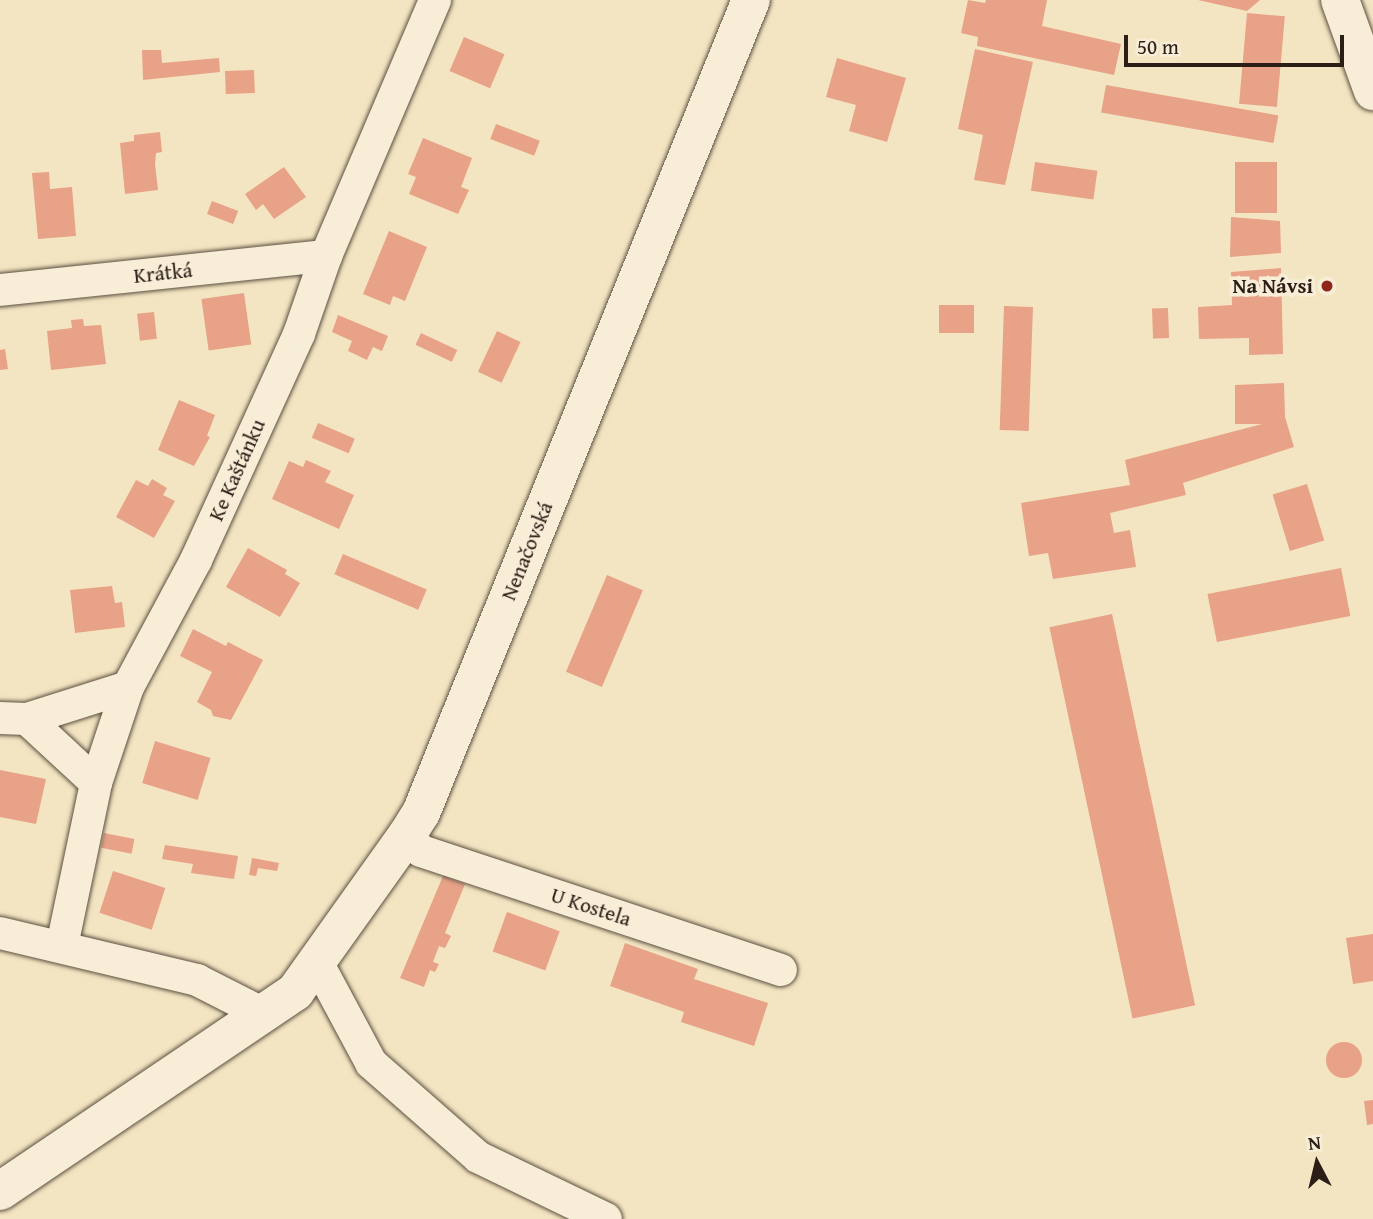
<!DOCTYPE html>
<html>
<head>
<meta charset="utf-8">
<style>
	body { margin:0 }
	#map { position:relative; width:1373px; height:1219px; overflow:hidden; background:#f4e5c2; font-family:"Gentium Book Plus",serif }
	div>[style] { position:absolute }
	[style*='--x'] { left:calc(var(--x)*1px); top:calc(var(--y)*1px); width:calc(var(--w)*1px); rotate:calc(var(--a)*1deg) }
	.building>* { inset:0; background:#e7a287; transform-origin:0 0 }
	.round { border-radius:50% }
	.roads { filter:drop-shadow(0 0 2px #5c5041) drop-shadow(0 0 2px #5c5041) }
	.street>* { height:32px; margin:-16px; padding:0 16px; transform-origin:16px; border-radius:16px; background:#f8eed7 }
	.secondary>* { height:38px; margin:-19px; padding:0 19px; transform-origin:19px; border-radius:19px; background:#f8eed7 }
	.dots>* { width:19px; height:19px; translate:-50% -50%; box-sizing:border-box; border:4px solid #f8eed7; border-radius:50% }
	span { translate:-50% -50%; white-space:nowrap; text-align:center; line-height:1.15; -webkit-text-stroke:7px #f8eed7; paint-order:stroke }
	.street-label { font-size:21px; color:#2a1e16 }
	.poi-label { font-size:21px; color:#2a1e16; font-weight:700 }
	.right { translate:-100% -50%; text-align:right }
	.north { position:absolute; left:1282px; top:1128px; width:70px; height:70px; -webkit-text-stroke:5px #f8eed7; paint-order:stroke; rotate:353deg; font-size:19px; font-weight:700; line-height:28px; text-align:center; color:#2a1e16 }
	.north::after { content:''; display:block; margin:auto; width:24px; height:32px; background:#2a1e16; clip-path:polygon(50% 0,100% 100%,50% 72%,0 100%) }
	.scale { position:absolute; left:1124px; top:35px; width:220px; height:32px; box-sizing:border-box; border:4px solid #2a1e16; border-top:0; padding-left:9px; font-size:21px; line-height:24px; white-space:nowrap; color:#2a1e16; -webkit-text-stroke:5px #f8eed7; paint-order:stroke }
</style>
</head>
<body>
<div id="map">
	<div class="building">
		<div style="clip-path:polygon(968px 0,985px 3px,986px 0,1047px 0,1042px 26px,1121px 44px,1114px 75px,977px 46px,978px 37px,961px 33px)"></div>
		<div style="clip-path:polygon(1198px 0,1260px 0,1247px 11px)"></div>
		<div style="left:1247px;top:13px;width:38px;height:91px;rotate:5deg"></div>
		<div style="left:464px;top:37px;width:44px;height:37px;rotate:23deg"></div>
		<div style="clip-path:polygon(975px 49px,1033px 62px,1005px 185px,974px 180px,983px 135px,958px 129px)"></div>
		<div style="clip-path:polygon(142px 50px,161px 50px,162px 63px,219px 58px,220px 72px,143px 80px)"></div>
		<div style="clip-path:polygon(837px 58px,906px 78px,887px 142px,849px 131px,856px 105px,826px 97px)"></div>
		<div style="left:254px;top:70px;width:23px;height:29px;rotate:88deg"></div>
		<div style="left:1106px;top:85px;width:175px;height:28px;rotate:10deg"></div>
		<div style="left:496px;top:124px;width:47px;height:16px;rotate:21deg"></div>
		<div style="clip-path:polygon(160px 132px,162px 152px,156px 153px,155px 164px,158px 190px,125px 194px,120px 143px,134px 141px,134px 135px)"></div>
		<div style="clip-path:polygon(423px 138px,472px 158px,461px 187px,469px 190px,458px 214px,409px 194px,416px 177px,408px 174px)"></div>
		<div style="left:1035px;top:162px;width:63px;height:29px;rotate:8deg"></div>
		<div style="left:1235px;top:162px;width:42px;height:51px"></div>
		<div style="clip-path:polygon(284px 167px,306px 197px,274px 219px,263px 204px,256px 210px,245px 194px)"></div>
		<div style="clip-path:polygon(49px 172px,50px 189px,72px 187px,76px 236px,38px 239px,32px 173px)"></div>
		<div style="left:212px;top:201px;width:28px;height:14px;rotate:21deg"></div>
		<div style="clip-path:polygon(1231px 217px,1280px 221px,1281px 253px,1230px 257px)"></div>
		<div style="clip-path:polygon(389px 231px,427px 247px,405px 301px,393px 296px,390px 305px,363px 294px)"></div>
		<div style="clip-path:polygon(1281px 268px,1283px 354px,1249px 355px,1249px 338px,1199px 339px,1198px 307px,1232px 305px,1231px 272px)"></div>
		<div style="left:244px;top:293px;width:52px;height:43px;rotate:82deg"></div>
		<div style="left:939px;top:305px;width:35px;height:28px"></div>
		<div style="left:1004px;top:306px;width:29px;height:124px;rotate:2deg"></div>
		<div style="left:1168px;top:308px;width:30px;height:16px;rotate:88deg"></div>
		<div style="left:154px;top:312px;width:27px;height:17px;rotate:84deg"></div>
		<div style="clip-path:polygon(338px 315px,388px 336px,382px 351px,373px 347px,367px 360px,348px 351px,352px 341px,332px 332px)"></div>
		<div style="clip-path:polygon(83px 319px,84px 326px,101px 325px,106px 364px,51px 370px,47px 331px,72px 328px,71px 320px)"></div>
		<div style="left:497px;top:331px;width:26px;height:45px;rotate:25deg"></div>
		<div style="left:421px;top:333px;width:40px;height:13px;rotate:25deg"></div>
		<div style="clip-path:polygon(5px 349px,8px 369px,0 370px,0 350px)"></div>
		<div style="clip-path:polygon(1284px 383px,1285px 417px,1294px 447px,1183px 483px,1186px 495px,1110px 513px,1114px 533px,1130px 530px,1136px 567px,1053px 579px,1048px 553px,1029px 556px,1021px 503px,1130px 485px,1125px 460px,1262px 424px,1235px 424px,1235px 385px)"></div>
		<div style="clip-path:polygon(179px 400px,215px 415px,207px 436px,210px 437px,194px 466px,158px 450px)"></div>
		<div style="left:318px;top:423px;width:40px;height:16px;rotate:23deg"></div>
		<div style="clip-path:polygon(306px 460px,331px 471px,325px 482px,354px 495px,339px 529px,272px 499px,289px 461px,303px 467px)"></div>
		<div style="clip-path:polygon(152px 479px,167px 488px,163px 495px,175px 501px,154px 538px,116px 517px,136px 480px,148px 486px)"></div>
		<div style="left:1307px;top:484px;width:59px;height:36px;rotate:73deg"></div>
		<div style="clip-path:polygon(248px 548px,287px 570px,285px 574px,300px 583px,280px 617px,226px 587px)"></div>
		<div style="left:343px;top:554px;width:91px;height:22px;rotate:23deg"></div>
		<div style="left:1341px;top:568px;width:49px;height:136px;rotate:79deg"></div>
		<div style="left:607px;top:575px;width:39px;height:105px;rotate:23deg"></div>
		<div style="clip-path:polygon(112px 586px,115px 603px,122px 602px,125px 627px,75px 633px,70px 590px)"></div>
		<div style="left:1112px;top:614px;width:400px;height:64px;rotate:78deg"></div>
		<div style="clip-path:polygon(193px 629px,226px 646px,228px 642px,263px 660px,231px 720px,213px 716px,211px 710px,197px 702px,212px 672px,180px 656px)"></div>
		<div style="left:155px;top:741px;width:58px;height:44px;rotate:17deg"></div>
		<div style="clip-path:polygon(0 770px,46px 779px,36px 824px,0 817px)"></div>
		<div style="left:104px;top:833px;width:31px;height:15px;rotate:11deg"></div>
		<div style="clip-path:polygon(165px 845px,238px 856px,234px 879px,191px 873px,193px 864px,162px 859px)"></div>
		<div style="clip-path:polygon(252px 858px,279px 863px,277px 871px,258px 868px,256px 876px,249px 875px)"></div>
		<div style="left:113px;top:871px;width:55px;height:44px;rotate:18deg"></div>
		<div style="clip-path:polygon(443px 876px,465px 884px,445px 933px,451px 936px,445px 948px,439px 946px,433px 962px,439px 964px,435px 972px,430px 970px,424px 987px,400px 978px)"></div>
		<div style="left:507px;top:912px;width:56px;height:42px;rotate:20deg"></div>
		<div style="clip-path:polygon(1373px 934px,1373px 981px,1353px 984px,1346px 938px)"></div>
		<div style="clip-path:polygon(625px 943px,698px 969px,694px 979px,768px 1003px,754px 1046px,681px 1022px,684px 1012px,610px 986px)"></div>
		<div class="round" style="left:1326px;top:1042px;width:36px;height:36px"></div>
		<div style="clip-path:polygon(1373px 1100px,1373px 1124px,1367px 1125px,1364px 1101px)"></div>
	</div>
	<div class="roads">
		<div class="street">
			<div style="--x:0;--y:290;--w:328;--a:-6"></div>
			<div style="--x:0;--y:718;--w:27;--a:2"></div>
			<div style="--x:27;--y:719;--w:106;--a:-17.6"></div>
			<div style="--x:27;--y:719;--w:94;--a:42.8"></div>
			<div style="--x:407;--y:835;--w:21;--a:49"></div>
			<div style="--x:421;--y:851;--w:379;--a:18.3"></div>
			<div style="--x:0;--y:933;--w:203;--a:13.4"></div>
			<div style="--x:197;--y:980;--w:75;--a:26.9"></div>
			<div style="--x:62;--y:946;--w:167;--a:-78.2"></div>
			<div style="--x:96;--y:783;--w:101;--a:-71.6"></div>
			<div style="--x:128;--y:687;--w:144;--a:-61.8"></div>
			<div style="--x:196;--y:560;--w:248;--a:-65.5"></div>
			<div style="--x:299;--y:334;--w:83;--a:-70.9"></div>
			<div style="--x:326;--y:256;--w:278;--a:-66.9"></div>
			<div style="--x:318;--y:964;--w:112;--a:61.8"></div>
			<div style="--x:371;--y:1063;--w:142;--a:41.3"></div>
			<div style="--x:478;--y:1157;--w:142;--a:25.8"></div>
		</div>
		<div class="secondary">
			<div style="--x:1340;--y:0;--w:97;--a:70.1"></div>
			<div style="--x:0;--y:1191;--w:356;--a:-34"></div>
			<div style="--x:295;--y:992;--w:193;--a:-54.5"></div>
			<div style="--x:407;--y:835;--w:26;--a:-58"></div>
			<div style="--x:421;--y:813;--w:877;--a:-67.91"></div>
		</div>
	</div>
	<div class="dots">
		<div style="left:1327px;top:286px;background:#8f2418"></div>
	</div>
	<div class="street-label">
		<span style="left:163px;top:273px;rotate:-6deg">Krátká</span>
		<span style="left:237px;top:470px;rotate:-66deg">Ke Kaštánku</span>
		<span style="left:527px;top:551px;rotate:-68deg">Nenačovská</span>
		<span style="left:591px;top:907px;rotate:18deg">U Kostela</span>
	</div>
	<div class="poi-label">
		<span class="right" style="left:1313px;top:286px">Na Návsi</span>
	</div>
	<div class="north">N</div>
	<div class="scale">50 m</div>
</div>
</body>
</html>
